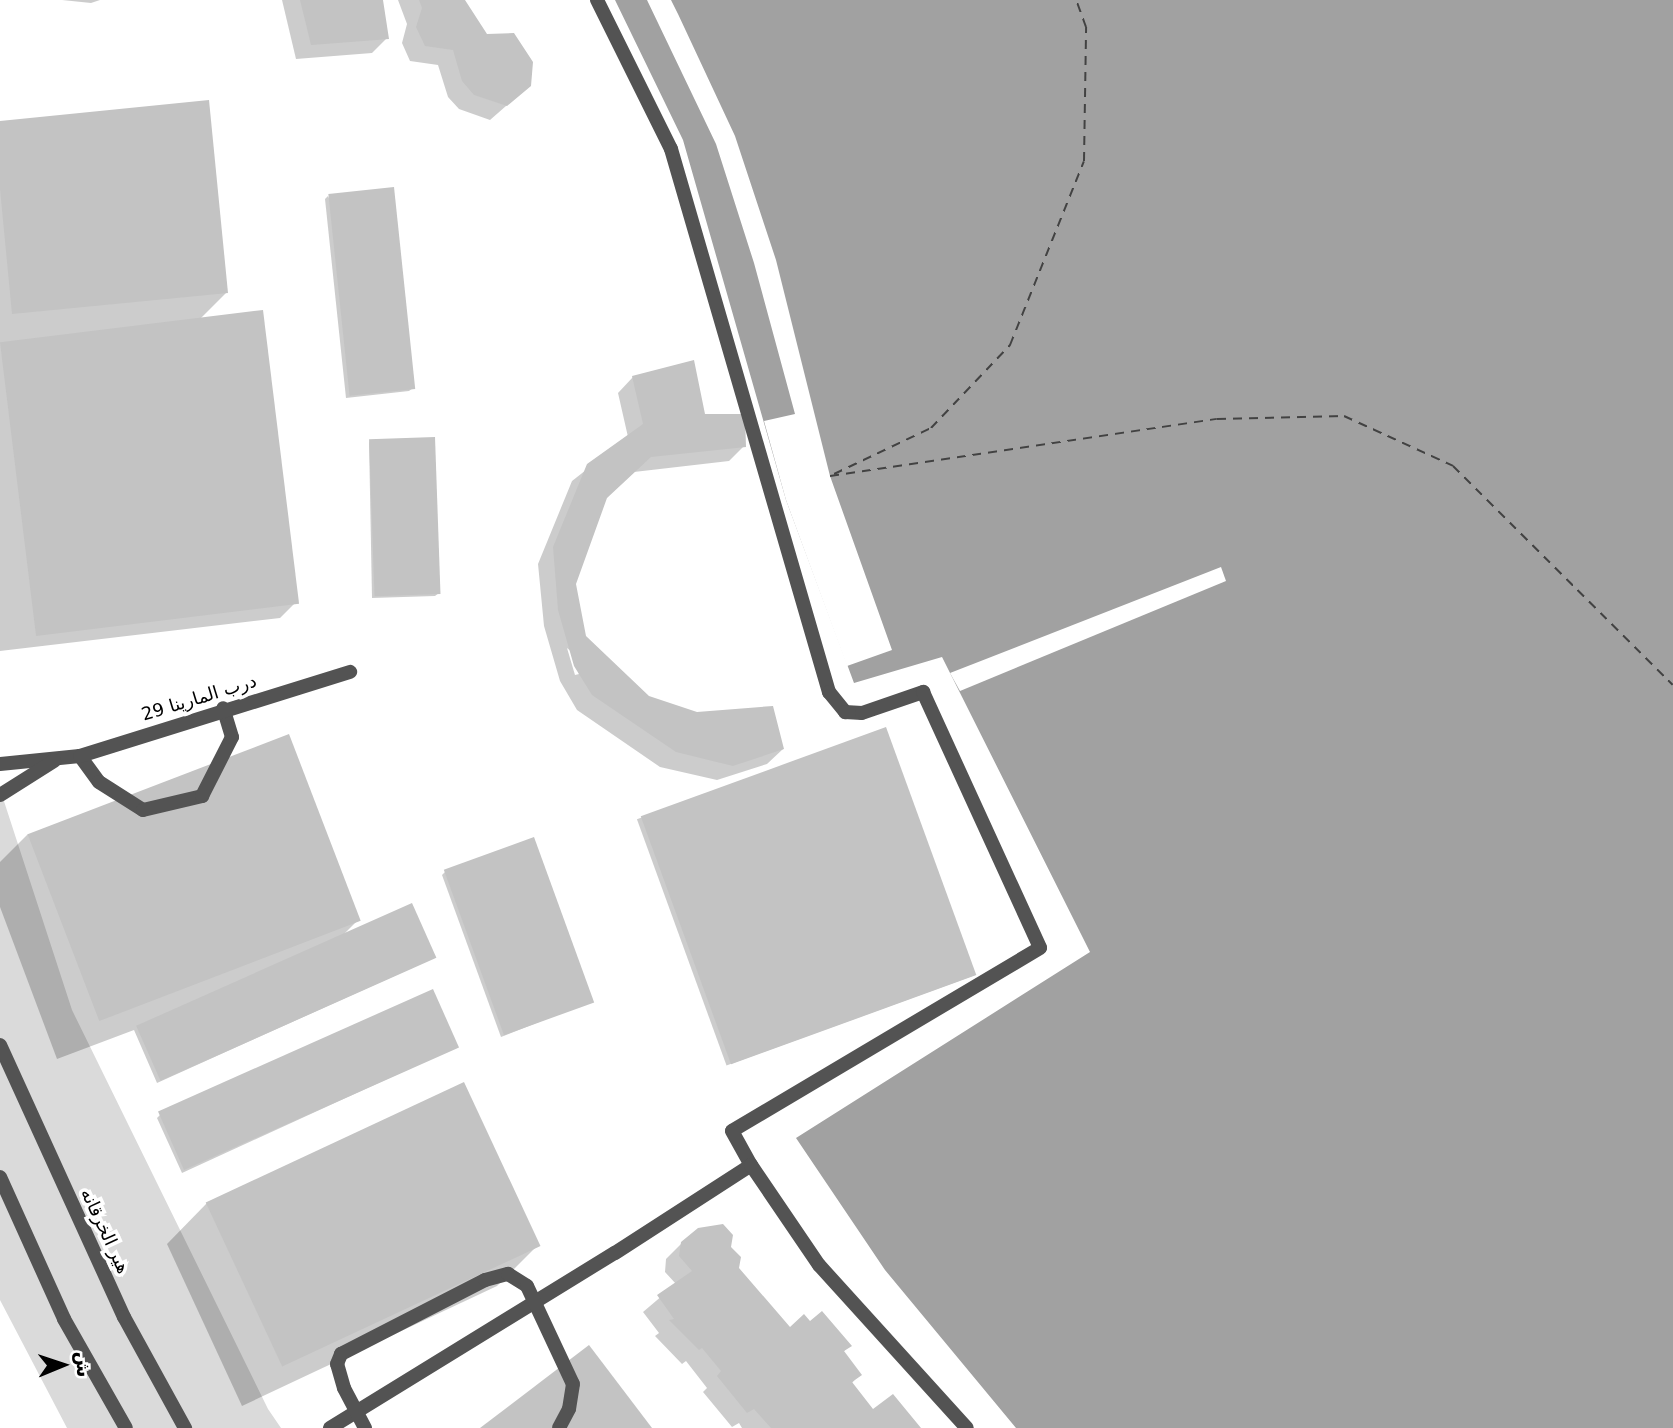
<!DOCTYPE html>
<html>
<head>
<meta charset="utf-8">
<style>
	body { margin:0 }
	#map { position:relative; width:1673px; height:1428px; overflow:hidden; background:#fff; font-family:"DejaVu Sans","Noto Naskh Arabic",sans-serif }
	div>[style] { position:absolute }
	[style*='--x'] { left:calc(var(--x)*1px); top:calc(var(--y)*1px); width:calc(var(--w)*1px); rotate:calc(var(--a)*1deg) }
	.green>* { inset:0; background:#dadada }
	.water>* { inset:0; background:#a1a1a1 }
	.pier>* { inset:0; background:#fff }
	.shadow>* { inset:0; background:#0003; transform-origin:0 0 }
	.ferry>* { height:2px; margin-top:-1px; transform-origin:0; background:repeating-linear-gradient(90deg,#424242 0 9px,transparent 0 16px) }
	.building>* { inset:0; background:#c3c3c3; transform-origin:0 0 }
	.lane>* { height:14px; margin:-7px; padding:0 7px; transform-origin:7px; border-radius:7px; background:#535353 }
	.street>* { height:14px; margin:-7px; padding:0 7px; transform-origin:7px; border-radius:7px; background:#535353 }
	span { translate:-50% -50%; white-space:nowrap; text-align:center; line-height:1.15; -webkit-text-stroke:7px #fff; paint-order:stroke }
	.street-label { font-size:18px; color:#000 }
	.north { position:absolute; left:28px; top:1330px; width:70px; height:70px; -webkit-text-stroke:5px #fff; paint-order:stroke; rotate:88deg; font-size:19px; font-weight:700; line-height:28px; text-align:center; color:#000 }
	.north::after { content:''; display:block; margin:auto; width:24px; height:32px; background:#000; clip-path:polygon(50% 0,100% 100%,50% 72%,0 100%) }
</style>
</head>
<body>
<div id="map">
	<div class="green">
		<div style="clip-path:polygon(0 789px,72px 1010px,268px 1409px,281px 1428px,67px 1428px,0 1300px)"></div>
	</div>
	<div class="water">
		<div style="clip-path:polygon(615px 0,1673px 0,1673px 1428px,1016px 1428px,885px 1270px,796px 1138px,1090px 952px,942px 657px,854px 683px,786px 500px,683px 140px)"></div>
	</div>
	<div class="pier">
		<div style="clip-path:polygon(647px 0,671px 0,678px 14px,735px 136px,776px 260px,830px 476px,892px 650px,847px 666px,786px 500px,764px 421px,795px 414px,754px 263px,716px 144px)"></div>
		<div style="clip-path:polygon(1221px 567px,1226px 581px,960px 691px,950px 673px)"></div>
	</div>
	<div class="shadow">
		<div style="clip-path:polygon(62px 0,100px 0,91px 3px)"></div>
		<div style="clip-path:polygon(282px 0,381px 0,387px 38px,372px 53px,296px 59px)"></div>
		<div style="clip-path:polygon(398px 0,464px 0,486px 35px,529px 86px,490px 120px,459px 109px,448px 97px,438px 65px,410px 61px,402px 43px,407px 24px)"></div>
		<div style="clip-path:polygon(0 122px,226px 293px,200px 319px,295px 603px,280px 618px,0 651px)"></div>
		<div style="clip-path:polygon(328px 196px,413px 388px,409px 391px,346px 398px,325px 199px)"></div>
		<div style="clip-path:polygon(evenodd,633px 377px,703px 415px,744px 446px,729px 461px,634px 472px,604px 499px,574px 584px,584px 637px,649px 697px,783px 749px,767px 764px,717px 780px,660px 767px,577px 710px,560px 681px,544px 626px,538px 564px,572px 481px,628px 437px,618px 393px,633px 377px,567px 648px,573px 653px,579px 674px,575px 675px,567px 648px)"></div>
		<div style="clip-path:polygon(369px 441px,439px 593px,435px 596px,372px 598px)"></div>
		<div style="left:885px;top:729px;width:262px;height:264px;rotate:70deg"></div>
		<div style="clip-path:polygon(28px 834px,357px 921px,342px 936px,434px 958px,157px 1083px,134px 1030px,57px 1059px,0 907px,0 862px)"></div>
		<div style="clip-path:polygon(445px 872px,592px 1001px,501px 1037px,442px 875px)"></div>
		<div style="clip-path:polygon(457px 1047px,182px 1173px,157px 1118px,160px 1115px)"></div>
		<div style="clip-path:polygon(207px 1203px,538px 1245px,497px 1286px,242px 1406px,167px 1244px)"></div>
		<div style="clip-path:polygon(682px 1243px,729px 1248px,737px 1269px,790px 1330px,810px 1323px,850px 1345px,843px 1352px,860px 1374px,851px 1384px,873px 1411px,918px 1428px,742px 1428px,739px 1423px,732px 1427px,703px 1392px,707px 1388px,686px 1361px,682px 1364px,655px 1336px,659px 1333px,643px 1312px,676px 1284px,665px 1272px,666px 1259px)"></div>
	</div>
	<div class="ferry">
		<div style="--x:834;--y:474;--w:107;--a:-25.4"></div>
		<div style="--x:931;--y:428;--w:115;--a:-46.4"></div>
		<div style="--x:1010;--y:345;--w:198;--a:-68.1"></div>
		<div style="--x:1084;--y:161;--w:134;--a:-89.1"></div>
		<div style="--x:1086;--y:27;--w:29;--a:-110"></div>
		<div style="--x:830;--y:476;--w:391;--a:-8.4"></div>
		<div style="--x:1217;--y:419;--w:127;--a:-1.4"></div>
		<div style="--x:1344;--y:416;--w:120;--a:24.6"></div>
		<div style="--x:1453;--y:466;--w:310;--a:44.9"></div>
	</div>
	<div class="building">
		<div style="clip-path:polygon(300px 0,383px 0,389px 39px,311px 45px)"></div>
		<div style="clip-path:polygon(419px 0,465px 0,487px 34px,514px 33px,533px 62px,531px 86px,507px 106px,474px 95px,462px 81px,453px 50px,425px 46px,416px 27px,422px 8px)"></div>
		<div style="clip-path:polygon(209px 100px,228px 293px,12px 314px,0 189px,0 121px)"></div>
		<div style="left:394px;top:187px;width:203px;height:66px;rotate:84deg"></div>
		<div style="left:263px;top:310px;width:296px;height:265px;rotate:83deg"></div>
		<div style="clip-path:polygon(694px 360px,705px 414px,745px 414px,746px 447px,651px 457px,607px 498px,576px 584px,586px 636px,649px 696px,697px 712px,773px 706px,784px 749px,733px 766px,676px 752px,592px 695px,574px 666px,558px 610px,553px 547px,587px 464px,643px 424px,632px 376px)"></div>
		<div style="left:435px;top:437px;width:157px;height:66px;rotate:88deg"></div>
		<div style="left:886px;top:727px;width:264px;height:261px;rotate:70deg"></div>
		<div style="left:289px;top:734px;width:200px;height:280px;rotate:69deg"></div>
		<div style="left:534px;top:837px;width:176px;height:96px;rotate:70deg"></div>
		<div style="left:412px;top:903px;width:60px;height:302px;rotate:66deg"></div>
		<div style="left:433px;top:989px;width:64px;height:301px;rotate:66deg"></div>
		<div style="left:464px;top:1082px;width:181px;height:285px;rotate:65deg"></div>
		<div style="clip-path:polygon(723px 1224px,733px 1235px,731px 1247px,741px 1257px,739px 1268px,790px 1327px,804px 1314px,810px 1321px,822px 1311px,852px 1346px,844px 1351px,862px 1375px,852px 1382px,873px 1409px,893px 1394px,921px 1428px,771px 1428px,754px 1409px,747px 1413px,717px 1376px,721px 1371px,702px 1348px,699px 1350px,669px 1320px,674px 1319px,657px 1295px,692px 1271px,679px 1256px,681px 1242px,698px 1228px)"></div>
		<div style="clip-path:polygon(589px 1345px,652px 1428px,480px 1428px)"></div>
	</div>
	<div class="lane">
		<div style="--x:80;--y:756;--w:32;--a:54"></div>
		<div style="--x:99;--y:782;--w:52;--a:32.5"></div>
		<div style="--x:143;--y:810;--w:61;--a:-13.3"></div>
		<div style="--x:202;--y:796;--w:66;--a:-63"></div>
		<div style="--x:232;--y:737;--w:30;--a:-107"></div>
		<div style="--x:330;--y:1428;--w:334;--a:-31.6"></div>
		<div style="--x:365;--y:1428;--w:45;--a:-117.7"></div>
		<div style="--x:344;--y:1388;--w:25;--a:-106"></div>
		<div style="--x:337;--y:1364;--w:11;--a:-68"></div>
		<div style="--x:341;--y:1354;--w:162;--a:-27.2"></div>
		<div style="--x:485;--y:1280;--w:24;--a:-15"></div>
		<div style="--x:508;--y:1274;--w:22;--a:32"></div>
		<div style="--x:527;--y:1286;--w:108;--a:64.9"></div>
		<div style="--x:573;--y:1384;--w:25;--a:99"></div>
		<div style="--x:569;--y:1409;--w:21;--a:118"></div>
	</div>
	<div class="street">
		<div style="--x:597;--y:0;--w:166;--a:63.6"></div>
		<div style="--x:671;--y:149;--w:566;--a:73.78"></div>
		<div style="--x:829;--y:692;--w:26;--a:51"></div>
		<div style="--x:845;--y:712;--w:17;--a:3"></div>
		<div style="--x:862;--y:713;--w:65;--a:-19"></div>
		<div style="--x:923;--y:692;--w:281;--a:65.4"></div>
		<div style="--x:1040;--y:948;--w:358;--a:149.3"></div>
		<div style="--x:732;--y:1131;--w:39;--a:61"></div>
		<div style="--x:0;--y:764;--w:80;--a:-5.7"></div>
		<div style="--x:80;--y:756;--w:283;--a:-17.3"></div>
		<div style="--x:0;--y:795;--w:64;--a:-32.2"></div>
		<div style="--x:0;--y:1045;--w:299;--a:65.5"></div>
		<div style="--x:124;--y:1317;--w:127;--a:61.2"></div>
		<div style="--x:0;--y:1177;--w:156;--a:65.7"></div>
		<div style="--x:64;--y:1319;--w:125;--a:60.4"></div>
		<div style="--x:615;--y:1253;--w:162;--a:-32.9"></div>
		<div style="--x:751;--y:1165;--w:121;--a:55.8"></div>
		<div style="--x:819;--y:1265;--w:220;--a:47.8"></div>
	</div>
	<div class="street-label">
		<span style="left:199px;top:698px;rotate:-17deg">درب المارينا 29</span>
		<span style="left:105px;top:1231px;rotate:65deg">هير الخرقانه</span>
	</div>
	<div class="north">ش</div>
</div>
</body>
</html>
